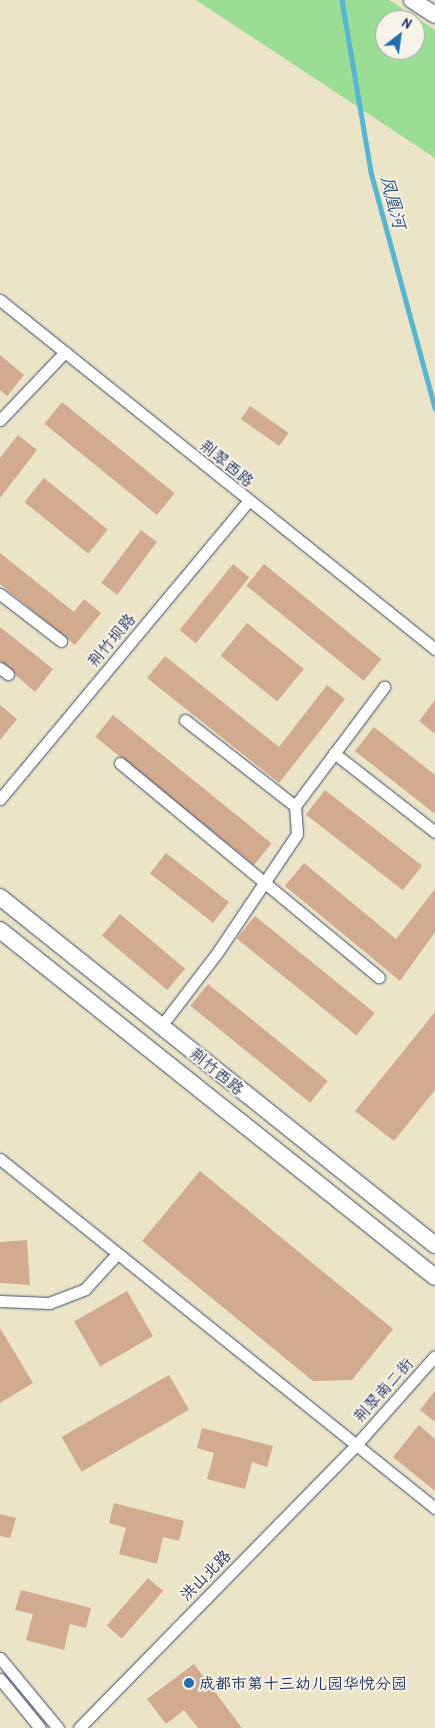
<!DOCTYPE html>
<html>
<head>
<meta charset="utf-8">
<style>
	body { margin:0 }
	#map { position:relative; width:435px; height:1728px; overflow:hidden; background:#ebe4c6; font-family:"Patrick Hand","LXGW WenKai TC",sans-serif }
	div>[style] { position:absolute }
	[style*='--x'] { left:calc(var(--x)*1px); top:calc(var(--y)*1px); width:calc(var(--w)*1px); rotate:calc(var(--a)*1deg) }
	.green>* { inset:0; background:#9bdd95 }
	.stream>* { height:4.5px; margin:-2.25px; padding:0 2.25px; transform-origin:2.25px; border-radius:2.25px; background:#54b6d2 }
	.building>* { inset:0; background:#d2ab8e; transform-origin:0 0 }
	.roads { filter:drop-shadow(0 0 1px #3a4a6e) drop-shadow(0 0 1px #3a4a6e) }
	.street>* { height:11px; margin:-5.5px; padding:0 5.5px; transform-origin:5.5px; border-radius:5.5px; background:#fff }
	.secondary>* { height:16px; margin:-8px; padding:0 8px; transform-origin:8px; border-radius:8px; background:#fff }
	.dots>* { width:14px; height:14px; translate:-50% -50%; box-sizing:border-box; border:2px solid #f7f3e8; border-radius:50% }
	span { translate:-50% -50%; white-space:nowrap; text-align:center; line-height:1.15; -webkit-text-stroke:4px #f7f3e8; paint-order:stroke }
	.street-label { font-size:16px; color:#1b2f5e }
	.poi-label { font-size:16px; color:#1b2f5e }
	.left { translate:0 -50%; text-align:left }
	.water-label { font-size:18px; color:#2c5881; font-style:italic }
	.north { position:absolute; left:375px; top:10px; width:50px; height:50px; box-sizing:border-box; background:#f7f3e8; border:1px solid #9fa5b1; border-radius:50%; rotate:30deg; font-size:14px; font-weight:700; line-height:20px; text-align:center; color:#1b2f5e }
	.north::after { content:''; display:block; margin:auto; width:18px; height:22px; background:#1f6fb2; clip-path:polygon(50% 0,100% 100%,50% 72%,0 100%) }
</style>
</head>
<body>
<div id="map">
	<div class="green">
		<div style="clip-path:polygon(evenodd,196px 0,389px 0,435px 30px,435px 158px,196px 0,385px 20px,415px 20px,415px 50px,385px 50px,385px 20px)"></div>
	</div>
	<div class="stream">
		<div style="--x:342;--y:0;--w:174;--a:80.4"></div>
		<div style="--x:371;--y:172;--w:245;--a:74.8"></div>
	</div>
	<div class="building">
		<div style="clip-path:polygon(0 355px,24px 375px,7px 396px,0 390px)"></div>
		<div style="left:62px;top:402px;width:145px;height:28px;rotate:39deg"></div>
		<div style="left:250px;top:406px;width:47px;height:16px;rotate:35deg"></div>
		<div style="clip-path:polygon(18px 435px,37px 450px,0 498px,0 458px)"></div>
		<div style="left:44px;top:478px;width:82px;height:31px;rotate:39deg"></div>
		<div style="left:141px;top:530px;width:20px;height:66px;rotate:37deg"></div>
		<div style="clip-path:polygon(0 553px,74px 612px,84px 599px,101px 613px,75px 645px,0 584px)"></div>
		<div style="left:233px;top:564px;width:21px;height:85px;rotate:39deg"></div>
		<div style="left:264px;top:564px;width:151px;height:28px;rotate:39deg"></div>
		<div style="left:247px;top:623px;width:73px;height:42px;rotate:39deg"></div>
		<div style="clip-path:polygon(0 627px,53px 669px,35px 692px,0 661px)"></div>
		<div style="clip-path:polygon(165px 656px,279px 747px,327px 685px,345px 699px,279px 783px,147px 678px)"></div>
		<div style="clip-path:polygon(435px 700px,435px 734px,419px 721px)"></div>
		<div style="clip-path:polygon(0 705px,17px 719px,0 740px)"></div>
		<div style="left:113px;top:715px;width:204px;height:28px;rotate:39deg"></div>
		<div style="clip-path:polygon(374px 727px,435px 775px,435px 814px,355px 751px)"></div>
		<div style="left:325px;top:790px;width:123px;height:31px;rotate:38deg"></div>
		<div style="left:166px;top:853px;width:80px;height:26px;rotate:38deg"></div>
		<div style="clip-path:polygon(304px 863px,396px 939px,435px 889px,435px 932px,400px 981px,285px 886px)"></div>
		<div style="left:120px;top:914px;width:85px;height:28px;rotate:40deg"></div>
		<div style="left:255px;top:916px;width:154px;height:29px;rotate:39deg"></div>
		<div style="left:208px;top:984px;width:154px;height:28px;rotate:39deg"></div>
		<div style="clip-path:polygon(435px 1012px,435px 1090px,394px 1141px,355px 1111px)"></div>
		<div style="clip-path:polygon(200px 1171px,393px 1329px,352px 1380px,313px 1381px,142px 1241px)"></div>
		<div style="clip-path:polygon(27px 1240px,30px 1285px,0 1283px,0 1242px)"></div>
		<div style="left:127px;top:1291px;width:52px;height:61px;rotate:60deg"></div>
		<div style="clip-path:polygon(0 1328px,33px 1383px,0 1403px)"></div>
		<div style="left:169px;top:1375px;width:40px;height:124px;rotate:60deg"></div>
		<div style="clip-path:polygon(435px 1391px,435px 1422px,420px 1410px)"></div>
		<div style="clip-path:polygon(419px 1425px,435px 1439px,435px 1491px,393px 1457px)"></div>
		<div style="clip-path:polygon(202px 1428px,273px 1446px,267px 1467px,252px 1462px,245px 1489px,207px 1479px,214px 1453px,197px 1448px)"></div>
		<div style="clip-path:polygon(114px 1503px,184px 1521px,179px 1541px,163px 1537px,157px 1564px,119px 1554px,126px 1528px,109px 1523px)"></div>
		<div style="clip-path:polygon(0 1514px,16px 1518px,10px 1538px,0 1536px)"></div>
		<div style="left:148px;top:1578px;width:20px;height:63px;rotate:41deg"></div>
		<div style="clip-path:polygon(21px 1590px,91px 1608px,86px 1628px,70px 1624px,64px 1650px,26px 1640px,33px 1614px,15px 1610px)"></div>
		<div style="clip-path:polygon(194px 1664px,242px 1728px,198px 1728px,184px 1710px,166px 1724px,147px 1699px)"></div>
	</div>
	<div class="roads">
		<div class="street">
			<div style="--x:0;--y:300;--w:558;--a:38.74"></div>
			<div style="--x:0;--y:420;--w:94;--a:-46.3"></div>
			<div style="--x:0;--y:594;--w:77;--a:37.6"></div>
			<div style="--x:0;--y:668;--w:10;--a:37"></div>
			<div style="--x:185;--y:720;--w:140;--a:38"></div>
			<div style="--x:334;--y:753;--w:128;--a:38"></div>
			<div style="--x:120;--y:763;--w:336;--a:39.6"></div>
			<div style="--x:0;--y:799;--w:388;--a:-50.2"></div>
			<div style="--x:161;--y:1026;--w:92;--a:-52.5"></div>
			<div style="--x:217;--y:953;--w:143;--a:-56.1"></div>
			<div style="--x:297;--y:834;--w:28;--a:-94"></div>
			<div style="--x:295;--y:806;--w:149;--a:-53.2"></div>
			<div style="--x:0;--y:1159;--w:558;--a:38.74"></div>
			<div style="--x:0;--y:1301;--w:49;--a:2.3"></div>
			<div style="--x:49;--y:1303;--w:39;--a:-21"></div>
			<div style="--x:85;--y:1289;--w:47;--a:-47.6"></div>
			<div style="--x:0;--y:1658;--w:91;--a:50.4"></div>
			<div style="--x:0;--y:1679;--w:63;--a:50.8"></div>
			<div style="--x:79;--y:1728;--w:395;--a:-45.6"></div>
			<div style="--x:355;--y:1446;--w:120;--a:-48.4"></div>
		</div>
		<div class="secondary">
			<div style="--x:412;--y:0;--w:27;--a:33"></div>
			<div style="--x:0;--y:897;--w:557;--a:38.66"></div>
			<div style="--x:0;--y:930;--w:556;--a:38.58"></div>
		</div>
	</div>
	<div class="dots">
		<div style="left:189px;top:1683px;background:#1f6fb2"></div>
	</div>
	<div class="street-label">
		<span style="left:227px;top:463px;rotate:39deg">荆翠西路</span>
		<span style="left:111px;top:640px;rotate:-50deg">荆竹坝路</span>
		<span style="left:217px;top:1071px;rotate:39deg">荆竹西路</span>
		<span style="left:383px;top:1390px;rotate:-48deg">荆翠南二街</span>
		<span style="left:205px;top:1575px;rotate:-45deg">洪山北路</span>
	</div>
	<div class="poi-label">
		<span class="left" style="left:199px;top:1683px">成都市第十三幼儿园华悦分园</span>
	</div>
	<div class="water-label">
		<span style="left:393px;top:202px;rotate:75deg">凤凰河</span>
	</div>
	<div class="north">N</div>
</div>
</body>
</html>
